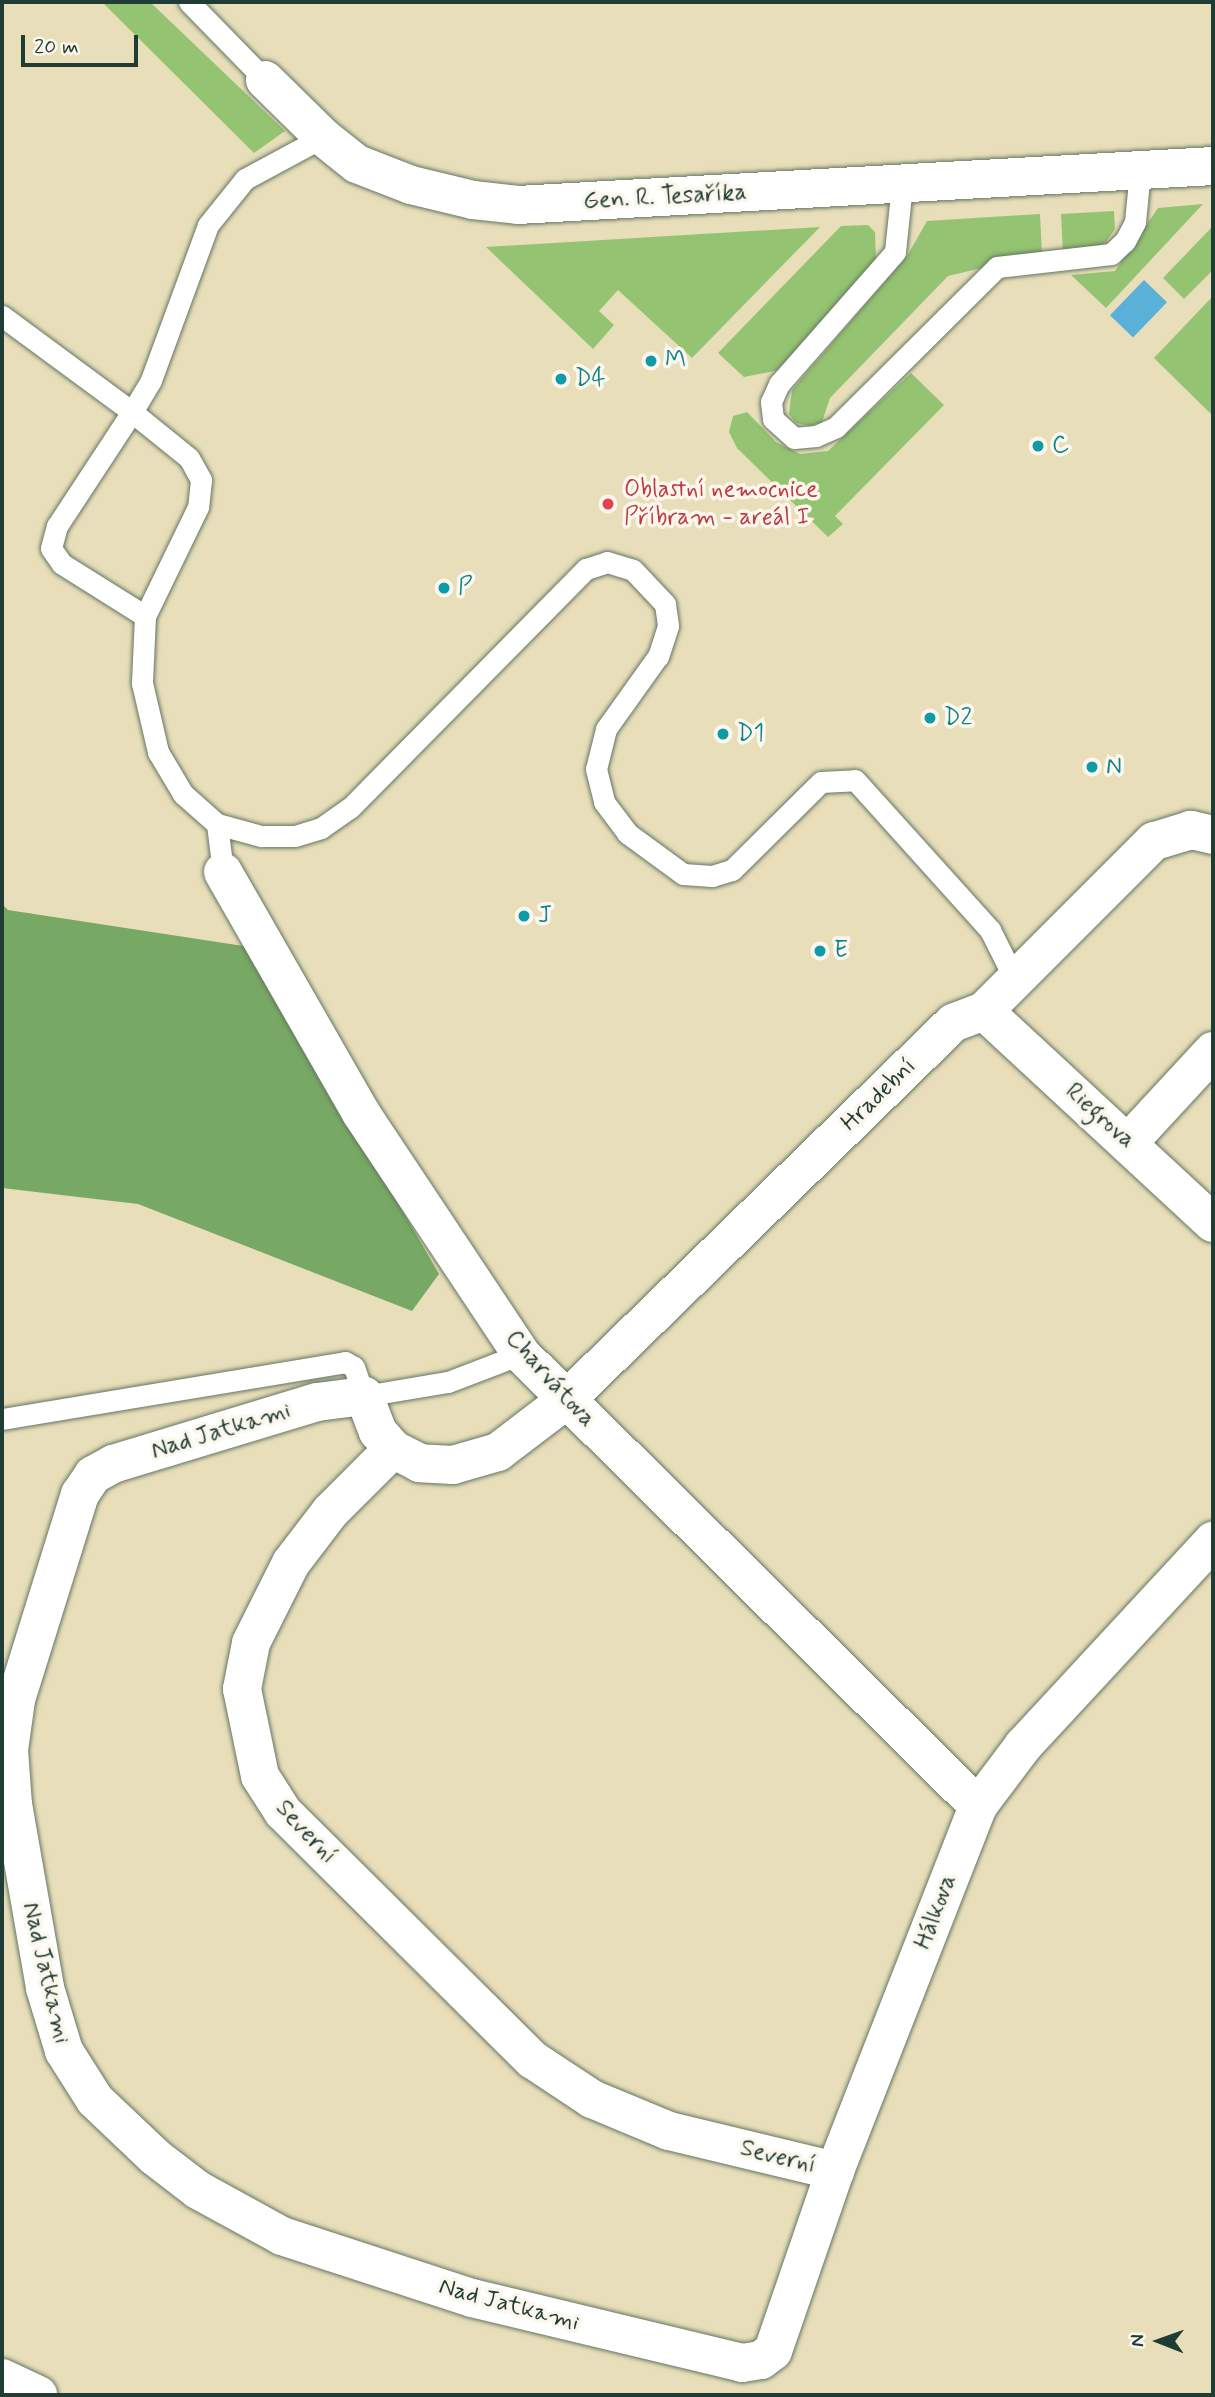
<!DOCTYPE html>
<html>
<head>
<meta charset="utf-8">
<style>
	body { margin:0 }
	#map { position:relative; width:1215px; height:2397px; overflow:hidden; background:#e8dfba; font-family:Mynerve,sans-serif }
	div>[style] { position:absolute }
	[style*='--x'] { left:calc(var(--x)*1px); top:calc(var(--y)*1px); width:calc(var(--w)*1px); rotate:calc(var(--a)*1deg) }
	.green>* { inset:0; background:#94c372 }
	.forest>* { inset:0; background:#77a964 }
	.water>* { inset:0; background:#5ab1d7; transform-origin:0 0 }
	.roads { filter:drop-shadow(0 0 2px #657663) drop-shadow(0 0 2px #657663) }
	.lane>* { height:21px; margin:-10.5px; padding:0 10.5px; transform-origin:10.5px; border-radius:10.5px; background:#fff }
	.street>* { height:38px; margin:-19px; padding:0 19px; transform-origin:19px; border-radius:19px; background:#fff }
	.dots>* { width:19px; height:19px; translate:-50% -50%; box-sizing:border-box; border:4px solid #fbf7ec; border-radius:50% }
	span { translate:-50% -50%; white-space:nowrap; text-align:center; line-height:1.15; -webkit-text-stroke:7px #fbf7ec; paint-order:stroke }
	.street-label { font-size:24px; color:#1f3d34 }
	.culture-label { font-size:24px; color:#0d838f }
	.left { translate:0 -50%; text-align:left }
	.health-label { font-size:24px; color:#be3a42 }
	.frame { position:absolute; inset:0; border:4px solid #1f3d34; pointer-events:none }
	.north { position:absolute; left:1124px; top:2306px; width:70px; height:70px; -webkit-text-stroke:5px #fbf7ec; paint-order:stroke; rotate:271deg; font-size:19px; font-weight:700; line-height:28px; text-align:center; color:#1f3d34 }
	.north::after { content:''; display:block; margin:auto; width:24px; height:32px; background:#1f3d34; clip-path:polygon(50% 0,100% 100%,50% 72%,0 100%) }
	.scale { position:absolute; left:21px; top:35px; width:117px; height:32px; box-sizing:border-box; border:4px solid #1f3d34; border-top:0; padding-left:9px; font-size:21px; line-height:24px; white-space:nowrap; color:#1f3d34; -webkit-text-stroke:5px #fbf7ec; paint-order:stroke }
</style>
</head>
<body>
<div id="map">
	<div class="green">
		<div style="clip-path:polygon(102px 2px,150px 2px,285px 131px,254px 153px)"></div>
		<div style="clip-path:polygon(1203px 204px,1106px 308px,1071px 275px,1115px 271px,1158px 208px)"></div>
		<div style="clip-path:polygon(1114px 211px,1115px 229px,1106px 242px,1091px 251px,1063px 253px,1061px 214px)"></div>
		<div style="clip-path:polygon(1040px 214px,1042px 254px,948px 276px,830px 398px,822px 422px,810px 426px,796px 423px,789px 414px,792px 390px,907px 256px,927px 221px)"></div>
		<div style="clip-path:polygon(868px 225px,875px 232px,876px 260px,780px 370px,744px 377px,718px 353px,841px 226px)"></div>
		<div style="clip-path:polygon(1213px 226px,1213px 270px,1184px 299px,1163px 278px)"></div>
		<div style="clip-path:polygon(820px 227px,692px 358px,618px 290px,599px 311px,614px 325px,593px 349px,486px 247px)"></div>
		<div style="clip-path:polygon(1213px 296px,1213px 416px,1154px 358px)"></div>
		<div style="clip-path:polygon(911px 373px,944px 405px,835px 516px,843px 524px,828px 537px,737px 448px,729px 432px,733px 416px,747px 412px,776px 442px,800px 454px,828px 451px)"></div>
	</div>
	<div class="forest">
		<div style="clip-path:polygon(2px 904px,8px 910px,250px 947px,439px 1274px,412px 1311px,138px 1204px,2px 1188px)"></div>
	</div>
	<div class="water">
		<div style="left:1144px;top:280px;width:32px;height:49px;rotate:44deg"></div>
	</div>
	<div class="roads">
		<div class="lane">
			<div style="--x:189;--y:2;--w:109;--a:45.7"></div>
			<div style="--x:902;--y:185;--w:67;--a:96"></div>
			<div style="--x:895;--y:252;--w:176;--a:131.3"></div>
			<div style="--x:779;--y:384;--w:20;--a:114"></div>
			<div style="--x:771;--y:402;--w:17;--a:83"></div>
			<div style="--x:773;--y:419;--w:28;--a:42"></div>
			<div style="--x:794;--y:438;--w:22;--a:-5"></div>
			<div style="--x:816;--y:436;--w:22;--a:-24"></div>
			<div style="--x:836;--y:427;--w:227;--a:-44.8"></div>
			<div style="--x:997;--y:267;--w:115;--a:-6.5"></div>
			<div style="--x:1111;--y:254;--w:19;--a:-43"></div>
			<div style="--x:1125;--y:241;--w:21;--a:-62"></div>
			<div style="--x:1135;--y:222;--w:51;--a:-84.4"></div>
			<div style="--x:2;--y:316;--w:162;--a:36.4"></div>
			<div style="--x:132;--y:412;--w:37;--a:-59"></div>
			<div style="--x:151;--y:380;--w:165;--a:-69.8"></div>
			<div style="--x:208;--y:225;--w:59;--a:-51.2"></div>
			<div style="--x:245;--y:179;--w:89;--a:-28.3"></div>
			<div style="--x:132;--y:412;--w:73;--a:38.9"></div>
			<div style="--x:189;--y:458;--w:25;--a:61"></div>
			<div style="--x:201;--y:480;--w:27;--a:96"></div>
			<div style="--x:198;--y:507;--w:121;--a:115.9"></div>
			<div style="--x:145;--y:616;--w:98;--a:-147.9"></div>
			<div style="--x:62;--y:564;--w:19;--a:-125"></div>
			<div style="--x:51;--y:548;--w:23;--a:-75"></div>
			<div style="--x:57;--y:526;--w:136;--a:-56.7"></div>
			<div style="--x:145;--y:616;--w:67;--a:92.6"></div>
			<div style="--x:142;--y:683;--w:71;--a:76.9"></div>
			<div style="--x:158;--y:752;--w:49;--a:59.2"></div>
			<div style="--x:183;--y:794;--w:45;--a:41.4"></div>
			<div style="--x:217;--y:824;--w:46;--a:15.3"></div>
			<div style="--x:261;--y:836;--w:34;--a:0"></div>
			<div style="--x:295;--y:836;--w:27;--a:-17"></div>
			<div style="--x:321;--y:828;--w:35;--a:-35"></div>
			<div style="--x:350;--y:808;--w:336;--a:-45.4"></div>
			<div style="--x:586;--y:569;--w:22;--a:-18"></div>
			<div style="--x:607;--y:562;--w:27;--a:17"></div>
			<div style="--x:633;--y:570;--w:47;--a:46.7"></div>
			<div style="--x:665;--y:604;--w:22;--a:82"></div>
			<div style="--x:668;--y:626;--w:32;--a:108"></div>
			<div style="--x:658;--y:656;--w:90;--a:125.5"></div>
			<div style="--x:606;--y:729;--w:41;--a:104"></div>
			<div style="--x:596;--y:769;--w:34;--a:76"></div>
			<div style="--x:604;--y:802;--w:39;--a:53"></div>
			<div style="--x:627;--y:833;--w:69;--a:36.2"></div>
			<div style="--x:683;--y:874;--w:29;--a:4"></div>
			<div style="--x:712;--y:876;--w:21;--a:-17"></div>
			<div style="--x:732;--y:870;--w:125;--a:-44.7"></div>
			<div style="--x:821;--y:782;--w:34;--a:-3"></div>
			<div style="--x:855;--y:780;--w:202;--a:48"></div>
			<div style="--x:990;--y:930;--w:54;--a:63.4"></div>
			<div style="--x:217;--y:824;--w:48;--a:82.9"></div>
			<div style="--x:2;--y:1419;--w:348;--a:-9.4"></div>
			<div style="--x:345;--y:1362;--w:10;--a:29"></div>
			<div style="--x:354;--y:1367;--w:31;--a:71"></div>
			<div style="--x:364;--y:1396;--w:85;--a:-9.5"></div>
			<div style="--x:448;--y:1382;--w:78;--a:-21"></div>
		</div>
		<div class="street">
			<div style="--x:265;--y:80;--w:81;--a:44.5"></div>
			<div style="--x:323;--y:137;--w:43;--a:38.5"></div>
			<div style="--x:357;--y:164;--w:58;--a:21.3"></div>
			<div style="--x:411;--y:185;--w:64;--a:13.6"></div>
			<div style="--x:473;--y:200;--w:45;--a:6.3"></div>
			<div style="--x:518;--y:205;--w:696;--a:-3.21"></div>
			<div style="--x:1213;--y:835;--w:23;--a:-167"></div>
			<div style="--x:1191;--y:830;--w:39;--a:163"></div>
			<div style="--x:1154;--y:841;--w:240;--a:135"></div>
			<div style="--x:984;--y:1011;--w:33;--a:159"></div>
			<div style="--x:953;--y:1023;--w:540;--a:135.75"></div>
			<div style="--x:566;--y:1400;--w:86;--a:142.6"></div>
			<div style="--x:498;--y:1452;--w:47;--a:163.9"></div>
			<div style="--x:453;--y:1465;--w:33;--a:-177"></div>
			<div style="--x:420;--y:1463;--w:30;--a:-153"></div>
			<div style="--x:393;--y:1449;--w:23;--a:-131"></div>
			<div style="--x:378;--y:1432;--w:39;--a:-111"></div>
			<div style="--x:364;--y:1396;--w:47;--a:172.7"></div>
			<div style="--x:317;--y:1402;--w:213;--a:163.1"></div>
			<div style="--x:113;--y:1464;--w:23;--a:151"></div>
			<div style="--x:93;--y:1475;--w:23;--a:124"></div>
			<div style="--x:80;--y:1494;--w:216;--a:107.3"></div>
			<div style="--x:16;--y:1700;--w:50;--a:98"></div>
			<div style="--x:9;--y:1750;--w:54;--a:85.8"></div>
			<div style="--x:13;--y:1804;--w:187;--a:80.1"></div>
			<div style="--x:45;--y:1988;--w:66;--a:73.2"></div>
			<div style="--x:64;--y:2051;--w:58;--a:57.7"></div>
			<div style="--x:95;--y:2100;--w:83;--a:43.5"></div>
			<div style="--x:155;--y:2157;--w:54;--a:37.5"></div>
			<div style="--x:198;--y:2190;--w:96;--a:28.7"></div>
			<div style="--x:282;--y:2236;--w:200;--a:18.1"></div>
			<div style="--x:472;--y:2298;--w:278;--a:13.5"></div>
			<div style="--x:742;--y:2363;--w:19;--a:-9"></div>
			<div style="--x:761;--y:2360;--w:15;--a:-37"></div>
			<div style="--x:773;--y:2351;--w:190;--a:-71"></div>
			<div style="--x:835;--y:2171;--w:392;--a:-68.6"></div>
			<div style="--x:978;--y:1806;--w:75;--a:-53.1"></div>
			<div style="--x:1023;--y:1746;--w:280;--a:-47.2"></div>
			<div style="--x:223;--y:872;--w:278;--a:60.2"></div>
			<div style="--x:361;--y:1113;--w:289;--a:56.4"></div>
			<div style="--x:521;--y:1354;--w:643;--a:44.68"></div>
			<div style="--x:984;--y:1011;--w:312;--a:42.8"></div>
			<div style="--x:1129;--y:1142;--w:124;--a:-47.3"></div>
			<div style="--x:393;--y:1449;--w:89;--a:135"></div>
			<div style="--x:330;--y:1512;--w:64;--a:127.4"></div>
			<div style="--x:291;--y:1563;--w:89;--a:116.6"></div>
			<div style="--x:251;--y:1643;--w:47;--a:101.1"></div>
			<div style="--x:242;--y:1689;--w:89;--a:78.3"></div>
			<div style="--x:260;--y:1776;--w:43;--a:57.4"></div>
			<div style="--x:283;--y:1812;--w:352;--a:44.8"></div>
			<div style="--x:533;--y:2060;--w:71;--a:33.5"></div>
			<div style="--x:592;--y:2099;--w:83;--a:22.6"></div>
			<div style="--x:669;--y:2131;--w:171;--a:13.5"></div>
			<div style="--x:2;--y:2378;--w:40;--a:25"></div>
		</div>
	</div>
	<div class="dots">
		<div style="left:651px;top:361px;background:#0f9aa8"></div>
		<div style="left:561px;top:379px;background:#0f9aa8"></div>
		<div style="left:1038px;top:446px;background:#0f9aa8"></div>
		<div style="left:608px;top:504px;background:#e0444e"></div>
		<div style="left:444px;top:588px;background:#0f9aa8"></div>
		<div style="left:930px;top:718px;background:#0f9aa8"></div>
		<div style="left:723px;top:734px;background:#0f9aa8"></div>
		<div style="left:1092px;top:767px;background:#0f9aa8"></div>
		<div style="left:524px;top:916px;background:#0f9aa8"></div>
		<div style="left:820px;top:951px;background:#0f9aa8"></div>
	</div>
	<div class="street-label">
		<span style="left:665px;top:197px;rotate:-3deg">Gen. R. Tesaříka</span>
		<span style="left:879px;top:1095px;rotate:-44deg">Hradební</span>
		<span style="left:1100px;top:1116px;rotate:42deg">Riegrova</span>
		<span style="left:550px;top:1379px;rotate:48deg">Charvátova</span>
		<span style="left:221px;top:1431px;rotate:-17deg">Nad Jatkami</span>
		<span style="left:306px;top:1832px;rotate:47deg">Severní</span>
		<span style="left:936px;top:1912px;rotate:-69deg">Hálkova</span>
		<span style="left:46px;top:1973px;rotate:77deg">Nad Jatkami</span>
		<span style="left:778px;top:2157px;rotate:14deg">Severní</span>
		<span style="left:509px;top:2305px;rotate:15deg">Nad Jatkami</span>
	</div>
	<div class="culture-label">
		<span class="left" style="left:665px;top:361px">M</span>
		<span class="left" style="left:575px;top:379px">D4</span>
		<span class="left" style="left:1052px;top:446px">C</span>
		<span class="left" style="left:458px;top:588px">P</span>
		<span class="left" style="left:944px;top:718px">D2</span>
		<span class="left" style="left:737px;top:734px">D1</span>
		<span class="left" style="left:1106px;top:767px">N</span>
		<span class="left" style="left:538px;top:916px">J</span>
		<span class="left" style="left:834px;top:951px">E</span>
	</div>
	<div class="health-label">
		<span class="left" style="left:624px;top:504px">Oblastní nemocnice<br>Příbram - areál I</span>
	</div>
	<div class="frame"></div>
	<div class="north">N</div>
	<div class="scale">20 m</div>
</div>
</body>
</html>
